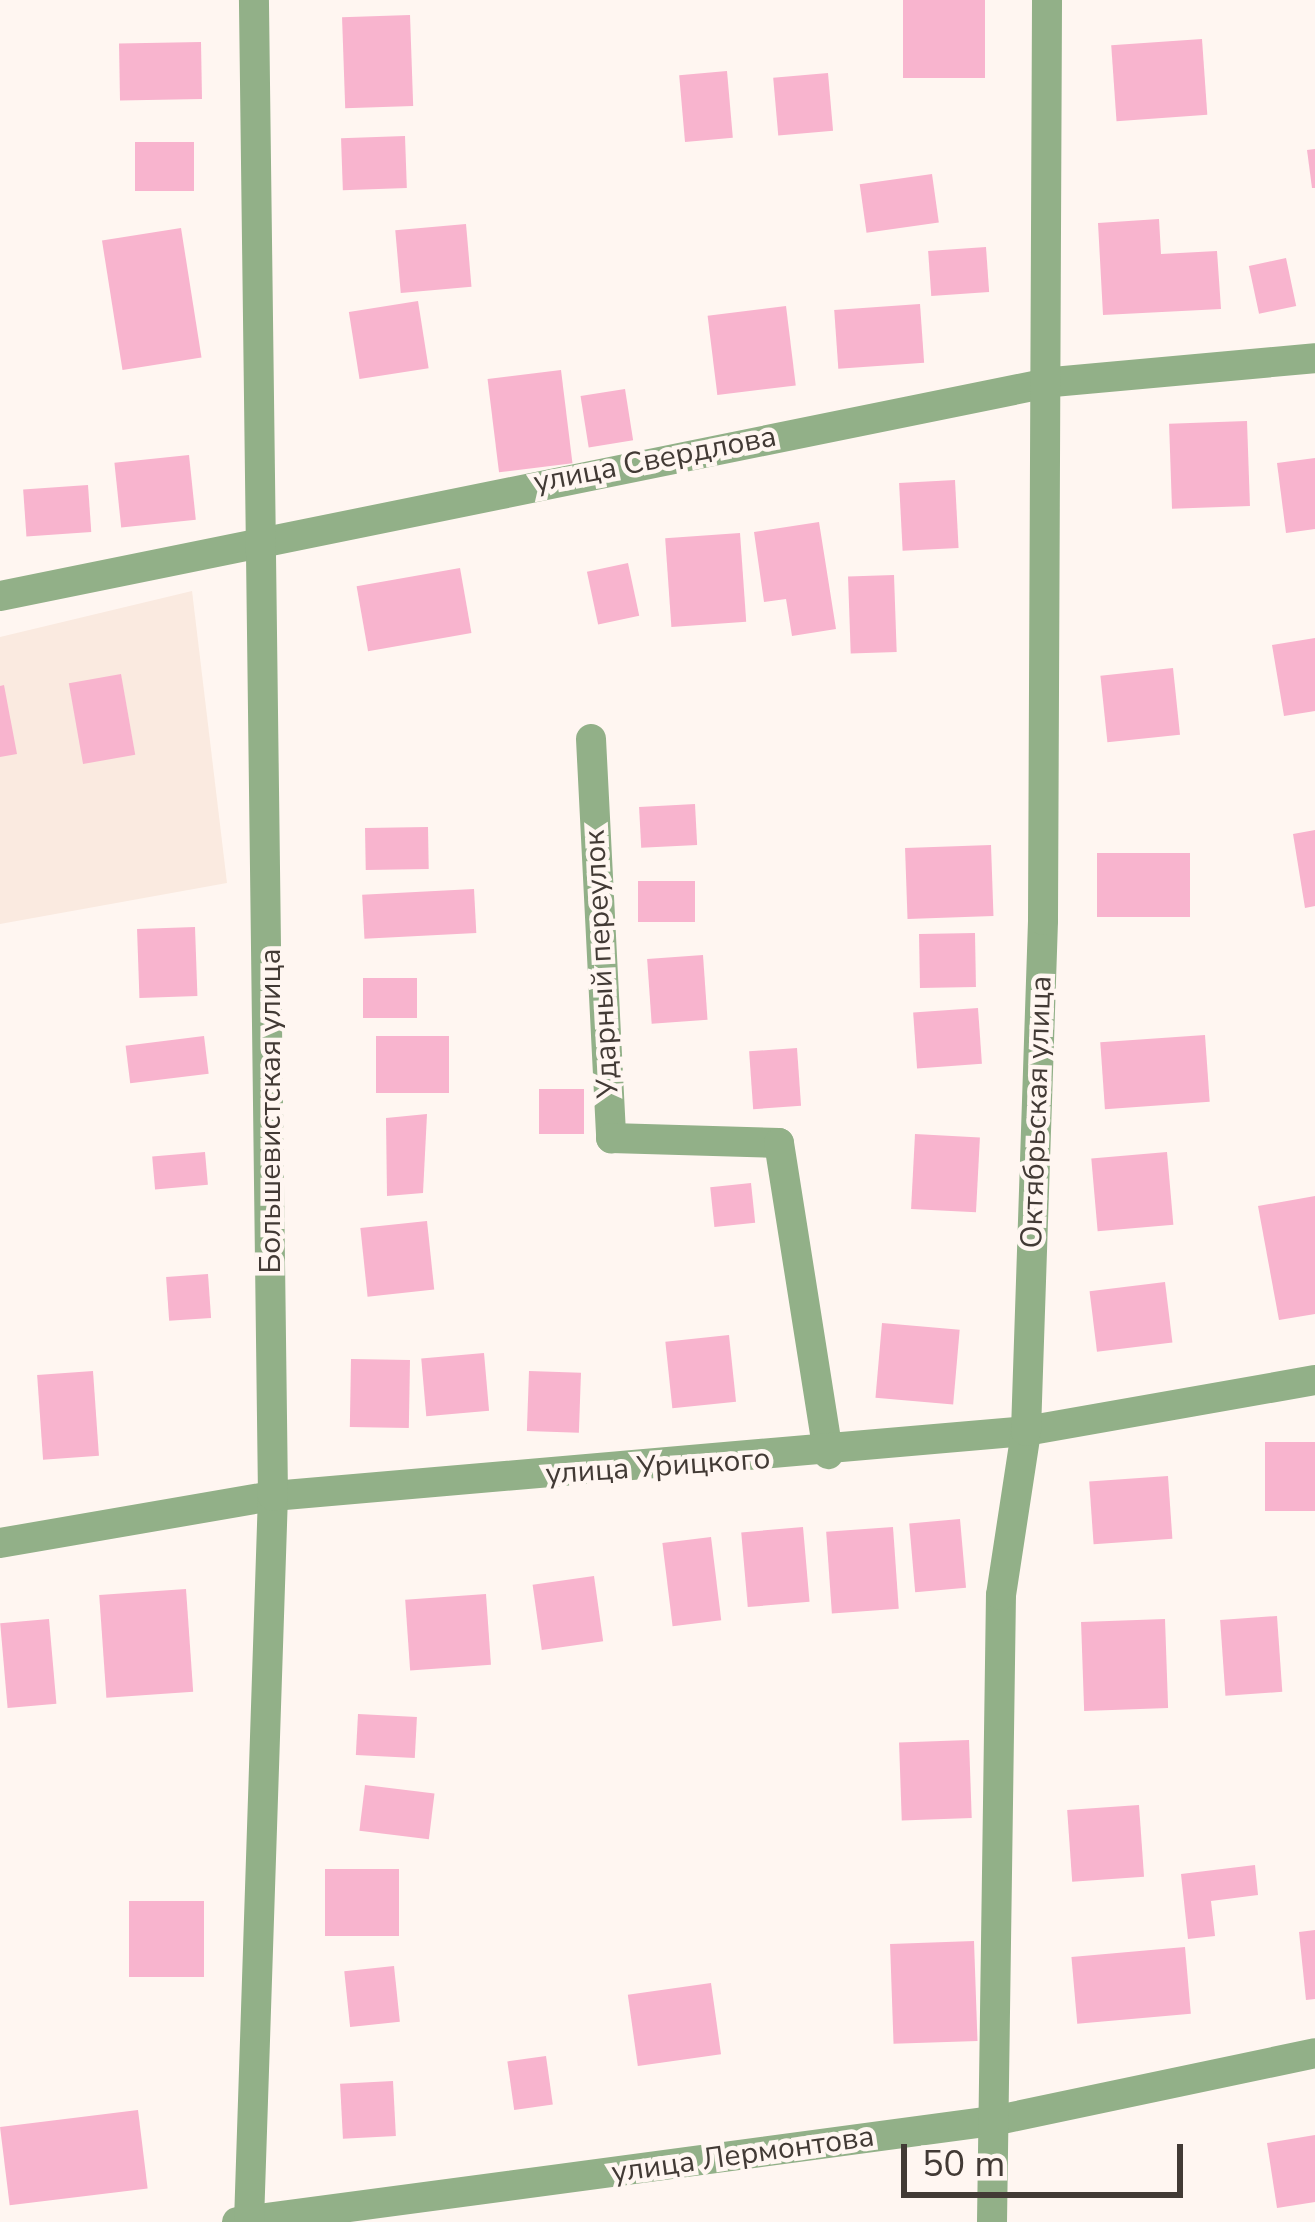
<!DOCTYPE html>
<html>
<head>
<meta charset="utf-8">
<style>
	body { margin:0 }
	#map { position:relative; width:1315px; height:2222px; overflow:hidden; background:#fff6f1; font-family:"Nunito Sans",sans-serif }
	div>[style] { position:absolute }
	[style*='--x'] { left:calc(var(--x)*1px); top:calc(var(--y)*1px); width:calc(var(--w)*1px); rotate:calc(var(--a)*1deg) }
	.built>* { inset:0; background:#faeae0 }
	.building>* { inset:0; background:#f8b4ce; transform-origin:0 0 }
	.street>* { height:30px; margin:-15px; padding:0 15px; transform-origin:15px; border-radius:15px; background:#92b088 }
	span { translate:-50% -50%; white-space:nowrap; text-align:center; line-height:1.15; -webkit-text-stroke:9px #fff6f1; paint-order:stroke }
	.street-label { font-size:30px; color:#423a35 }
	.scale { position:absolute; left:901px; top:2144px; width:282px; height:54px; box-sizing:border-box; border:6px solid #423a35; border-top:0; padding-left:15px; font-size:36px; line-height:42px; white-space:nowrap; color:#423a35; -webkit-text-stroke:9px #fff6f1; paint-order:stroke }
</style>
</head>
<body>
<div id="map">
	<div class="built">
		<div style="clip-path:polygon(192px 591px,227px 883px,0 924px,0 637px)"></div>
	</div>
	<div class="building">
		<div style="left:903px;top:0;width:82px;height:78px"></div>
		<div style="left:410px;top:15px;width:91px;height:68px;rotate:88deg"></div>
		<div style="left:1202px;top:39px;width:76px;height:91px;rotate:86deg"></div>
		<div style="left:201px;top:42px;width:57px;height:82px;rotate:89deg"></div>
		<div style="left:727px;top:71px;width:67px;height:48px;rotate:85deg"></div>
		<div style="left:828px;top:73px;width:58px;height:55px;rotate:85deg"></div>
		<div style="left:405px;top:136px;width:52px;height:64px;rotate:88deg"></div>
		<div style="left:135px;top:142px;width:59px;height:49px"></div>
		<div style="clip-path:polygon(1315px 149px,1315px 188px,1312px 188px,1307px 150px)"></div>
		<div style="left:932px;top:174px;width:49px;height:73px;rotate:82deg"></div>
		<div style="clip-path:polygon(1159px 219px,1161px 254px,1217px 251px,1221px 309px,1103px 315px,1098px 223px)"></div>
		<div style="left:466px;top:224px;width:63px;height:71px;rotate:85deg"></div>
		<div style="left:181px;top:228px;width:131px;height:80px;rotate:81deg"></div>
		<div style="left:986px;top:247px;width:45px;height:58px;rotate:86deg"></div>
		<div style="left:1286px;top:258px;width:49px;height:38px;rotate:78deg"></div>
		<div style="left:418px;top:301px;width:68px;height:70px;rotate:81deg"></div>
		<div style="left:920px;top:304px;width:59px;height:86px;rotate:86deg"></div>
		<div style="left:786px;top:306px;width:80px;height:79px;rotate:83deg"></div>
		<div style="left:561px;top:370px;width:94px;height:74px;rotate:83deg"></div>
		<div style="left:625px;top:389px;width:52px;height:45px;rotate:81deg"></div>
		<div style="left:1247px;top:421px;width:85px;height:78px;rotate:88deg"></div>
		<div style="left:189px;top:455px;width:65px;height:75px;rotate:84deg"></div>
		<div style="clip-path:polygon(1315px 458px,1315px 529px,1286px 533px,1277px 463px)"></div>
		<div style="left:955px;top:480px;width:68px;height:56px;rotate:87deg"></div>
		<div style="left:88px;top:485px;width:47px;height:65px;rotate:86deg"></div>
		<div style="clip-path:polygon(819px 522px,836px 629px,792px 636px,786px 599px,764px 602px,754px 532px)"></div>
		<div style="left:740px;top:533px;width:89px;height:75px;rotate:86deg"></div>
		<div style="left:628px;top:563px;width:54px;height:42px;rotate:78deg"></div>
		<div style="left:460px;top:568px;width:66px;height:105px;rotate:80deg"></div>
		<div style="left:894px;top:575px;width:77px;height:46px;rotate:88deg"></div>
		<div style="clip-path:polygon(1315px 638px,1315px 711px,1284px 716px,1272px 645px)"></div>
		<div style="left:1173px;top:668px;width:67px;height:73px;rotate:84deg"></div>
		<div style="left:121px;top:674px;width:82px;height:53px;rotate:80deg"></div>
		<div style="clip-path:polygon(4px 685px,17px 754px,0 757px,0 686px)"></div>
		<div style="left:695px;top:804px;width:41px;height:56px;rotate:87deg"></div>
		<div style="left:428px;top:827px;width:42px;height:63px;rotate:89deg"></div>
		<div style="clip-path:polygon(1315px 830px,1315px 906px,1305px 908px,1293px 834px)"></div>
		<div style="left:991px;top:845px;width:71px;height:86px;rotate:88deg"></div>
		<div style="left:1097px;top:853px;width:93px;height:64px"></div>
		<div style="left:638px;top:881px;width:57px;height:41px"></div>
		<div style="left:474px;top:889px;width:44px;height:112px;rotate:87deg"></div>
		<div style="left:195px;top:927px;width:69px;height:58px;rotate:88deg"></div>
		<div style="left:975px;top:933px;width:54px;height:56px;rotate:89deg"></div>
		<div style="left:703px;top:955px;width:65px;height:56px;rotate:86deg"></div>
		<div style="left:363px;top:978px;width:54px;height:40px"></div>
		<div style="left:978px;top:1008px;width:56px;height:65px;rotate:86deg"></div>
		<div style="left:1205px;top:1035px;width:67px;height:105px;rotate:86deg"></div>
		<div style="left:204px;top:1036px;width:38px;height:79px;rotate:83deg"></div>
		<div style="left:376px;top:1036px;width:73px;height:57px"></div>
		<div style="left:797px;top:1048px;width:58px;height:48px;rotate:86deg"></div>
		<div style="left:539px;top:1089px;width:45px;height:45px"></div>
		<div style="clip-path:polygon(427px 1114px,423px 1193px,387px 1196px,386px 1118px)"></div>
		<div style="left:915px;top:1134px;width:65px;height:75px;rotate:3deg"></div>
		<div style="left:205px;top:1152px;width:33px;height:53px;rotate:85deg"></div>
		<div style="left:1167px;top:1152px;width:73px;height:76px;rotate:85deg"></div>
		<div style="left:751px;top:1183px;width:40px;height:41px;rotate:84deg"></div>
		<div style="clip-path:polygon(1315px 1196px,1315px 1314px,1279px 1320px,1258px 1206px)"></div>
		<div style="left:427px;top:1221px;width:69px;height:67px;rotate:84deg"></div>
		<div style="left:208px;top:1274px;width:44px;height:42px;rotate:86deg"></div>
		<div style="left:1165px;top:1282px;width:61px;height:76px;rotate:83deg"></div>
		<div style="left:882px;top:1323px;width:78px;height:75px;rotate:5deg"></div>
		<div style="left:729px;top:1335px;width:67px;height:64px;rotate:84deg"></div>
		<div style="left:484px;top:1353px;width:58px;height:63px;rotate:85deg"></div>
		<div style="left:410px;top:1360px;width:68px;height:59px;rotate:91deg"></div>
		<div style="left:93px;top:1371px;width:85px;height:56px;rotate:86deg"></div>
		<div style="left:529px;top:1371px;width:52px;height:60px;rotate:2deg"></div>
		<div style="left:1315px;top:1442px;width:69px;height:50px;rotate:90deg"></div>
		<div style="left:1168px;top:1476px;width:63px;height:79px;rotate:86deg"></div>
		<div style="left:960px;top:1519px;width:69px;height:51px;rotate:85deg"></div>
		<div style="left:803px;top:1527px;width:75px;height:62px;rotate:85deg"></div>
		<div style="left:893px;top:1527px;width:82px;height:67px;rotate:86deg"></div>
		<div style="left:711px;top:1537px;width:84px;height:49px;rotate:83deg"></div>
		<div style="left:594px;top:1576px;width:66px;height:62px;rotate:82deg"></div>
		<div style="left:186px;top:1589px;width:103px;height:87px;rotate:86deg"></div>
		<div style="left:486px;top:1594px;width:71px;height:81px;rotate:86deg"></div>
		<div style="left:1277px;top:1616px;width:76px;height:57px;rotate:86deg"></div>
		<div style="left:49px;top:1619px;width:85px;height:49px;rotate:85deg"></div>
		<div style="left:1165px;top:1619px;width:89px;height:84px;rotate:88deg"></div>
		<div style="left:358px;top:1714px;width:59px;height:41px;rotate:3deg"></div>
		<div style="left:969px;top:1740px;width:78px;height:70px;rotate:88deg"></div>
		<div style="left:365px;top:1785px;width:70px;height:46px;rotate:7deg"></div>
		<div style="left:1139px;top:1805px;width:72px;height:72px;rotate:86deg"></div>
		<div style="clip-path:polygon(1255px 1865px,1258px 1895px,1211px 1901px,1215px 1936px,1188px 1939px,1181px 1874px)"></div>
		<div style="left:399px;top:1869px;width:67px;height:74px;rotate:90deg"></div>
		<div style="left:129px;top:1901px;width:75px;height:76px"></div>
		<div style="clip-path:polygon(1315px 1930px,1315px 1999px,1306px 2000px,1299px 1932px)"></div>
		<div style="left:974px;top:1941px;width:100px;height:84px;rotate:88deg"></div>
		<div style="left:1185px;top:1947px;width:67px;height:114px;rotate:85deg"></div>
		<div style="left:394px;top:1966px;width:56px;height:50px;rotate:84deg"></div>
		<div style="left:711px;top:1983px;width:72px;height:84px;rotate:82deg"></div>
		<div style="left:546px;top:2056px;width:49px;height:39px;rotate:82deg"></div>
		<div style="left:393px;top:2081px;width:55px;height:53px;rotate:87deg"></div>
		<div style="left:138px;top:2110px;width:79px;height:139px;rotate:83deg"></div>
		<div style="clip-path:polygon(1315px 2135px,1315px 2202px,1277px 2208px,1267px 2143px)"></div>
	</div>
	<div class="street">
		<div style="--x:0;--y:596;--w:1075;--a:-11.49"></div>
		<div style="--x:1053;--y:382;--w:263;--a:-5.2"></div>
		<div style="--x:591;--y:739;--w:400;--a:87.1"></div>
		<div style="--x:611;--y:1138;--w:168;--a:1.7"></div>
		<div style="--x:779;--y:1143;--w:315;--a:81"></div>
		<div style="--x:0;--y:1543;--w:277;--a:-9.8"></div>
		<div style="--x:273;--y:1496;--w:756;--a:-4.93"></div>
		<div style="--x:1026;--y:1431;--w:293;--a:-10"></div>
		<div style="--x:237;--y:2222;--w:763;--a:-7.61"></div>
		<div style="--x:993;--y:2121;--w:329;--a:-11.9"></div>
		<div style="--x:249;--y:2222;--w:726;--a:-88.11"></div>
		<div style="--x:273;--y:1496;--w:1496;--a:-90.73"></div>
		<div style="--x:992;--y:2222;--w:627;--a:-89.18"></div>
		<div style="--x:1001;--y:1595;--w:166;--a:-81.3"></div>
		<div style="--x:1026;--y:1431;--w:511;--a:-88.09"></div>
		<div style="--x:1043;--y:920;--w:920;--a:-89.75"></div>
	</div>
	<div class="street-label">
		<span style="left:655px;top:460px;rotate:-11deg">улица Свердлова</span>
		<span style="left:602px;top:964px;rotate:-93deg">Ударный переулок</span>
		<span style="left:271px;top:1111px;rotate:-90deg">Большевистская улица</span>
		<span style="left:1037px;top:1112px;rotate:-88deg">Октябрьская улица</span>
		<span style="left:658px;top:1467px;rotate:-4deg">улица Урицкого</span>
		<span style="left:743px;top:2155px;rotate:-8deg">улица Лермонтова</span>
	</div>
	<div class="scale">50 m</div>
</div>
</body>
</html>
